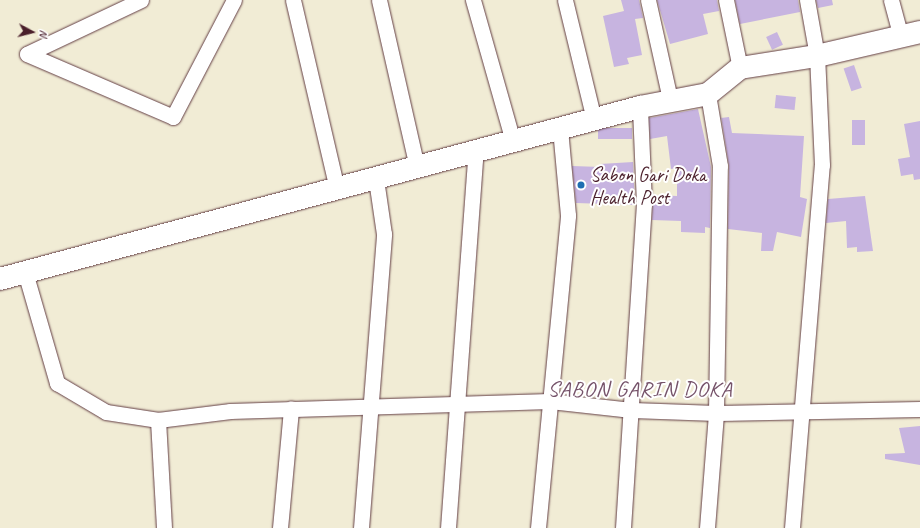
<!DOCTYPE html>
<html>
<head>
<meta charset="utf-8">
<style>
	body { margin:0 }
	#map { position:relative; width:920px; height:528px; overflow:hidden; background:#f1ecd5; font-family:Caveat,sans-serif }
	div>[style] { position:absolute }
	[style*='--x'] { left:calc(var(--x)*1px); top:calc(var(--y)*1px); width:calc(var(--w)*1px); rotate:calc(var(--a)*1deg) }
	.building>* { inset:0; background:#c7b4e0; transform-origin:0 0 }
	.roads { filter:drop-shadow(0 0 1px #633e44) drop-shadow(0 0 1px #633e44) }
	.street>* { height:15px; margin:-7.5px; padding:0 7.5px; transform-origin:7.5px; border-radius:7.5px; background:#fff }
	.highway>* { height:22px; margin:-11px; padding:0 11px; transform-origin:11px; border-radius:11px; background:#fff }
	.dots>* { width:11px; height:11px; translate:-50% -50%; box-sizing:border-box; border:2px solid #fff; border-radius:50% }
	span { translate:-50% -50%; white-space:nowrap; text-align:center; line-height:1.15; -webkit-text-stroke:4px #fff; paint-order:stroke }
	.poi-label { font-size:20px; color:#4a1f2b }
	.left { translate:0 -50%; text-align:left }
	.quarter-label { font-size:22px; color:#76536a; letter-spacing:1px }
	.north { position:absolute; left:12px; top:12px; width:40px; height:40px; -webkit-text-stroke:3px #fff; paint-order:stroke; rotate:97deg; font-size:11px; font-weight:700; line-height:16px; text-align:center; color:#4a1f2b }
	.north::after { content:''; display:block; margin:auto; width:14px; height:18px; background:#4a1f2b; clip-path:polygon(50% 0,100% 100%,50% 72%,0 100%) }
</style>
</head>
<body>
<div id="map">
	<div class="building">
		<div style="clip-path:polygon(621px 0,639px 0,643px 18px,635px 19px,642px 55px,627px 58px,629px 64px,614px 67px,603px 16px,624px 11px)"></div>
		<div style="clip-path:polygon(657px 0,717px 0,719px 11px,703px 14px,708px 34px,670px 44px)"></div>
		<div style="clip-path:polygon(735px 0,798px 0,800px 12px,740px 24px)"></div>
		<div style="clip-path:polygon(816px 0,832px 0,833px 5px,818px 8px)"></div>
		<div style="left:777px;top:32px;width:14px;height:12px;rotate:65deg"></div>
		<div style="left:854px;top:65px;width:24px;height:11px;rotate:71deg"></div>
		<div style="left:776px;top:95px;width:20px;height:13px;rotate:6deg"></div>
		<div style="clip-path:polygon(698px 109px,711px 167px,710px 228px,705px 227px,705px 233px,681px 232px,681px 221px,652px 220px,653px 195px,677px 196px,677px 168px,671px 169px,667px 136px,650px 139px,649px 118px)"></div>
		<div style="clip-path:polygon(720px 110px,721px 118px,729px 117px,732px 133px,804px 136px,800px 197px,807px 199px,801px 237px,777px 232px,773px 251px,761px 251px,762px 233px,728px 229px,729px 166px)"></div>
		<div style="left:852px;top:120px;width:13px;height:25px"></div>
		<div style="clip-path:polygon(920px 121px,920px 179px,914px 180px,913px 174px,901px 176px,898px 159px,910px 157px,904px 124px)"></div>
		<div style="left:632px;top:128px;width:11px;height:34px;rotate:90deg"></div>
		<div style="clip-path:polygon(633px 162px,635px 205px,576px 203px,572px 166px,601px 167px,600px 164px)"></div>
		<div style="clip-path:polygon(865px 196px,873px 251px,857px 252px,857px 247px,847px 248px,846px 221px,826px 223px,828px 199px)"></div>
		<div style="clip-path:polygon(920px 426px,920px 465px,885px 459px,885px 454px,905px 453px,899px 428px)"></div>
	</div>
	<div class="roads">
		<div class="street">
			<div style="--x:141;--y:0;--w:126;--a:154.7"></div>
			<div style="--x:27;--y:54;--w:159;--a:23.3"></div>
			<div style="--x:173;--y:117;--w:132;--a:-62.5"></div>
			<div style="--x:293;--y:0;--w:194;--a:76.9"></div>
			<div style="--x:379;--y:0;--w:171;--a:77.2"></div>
			<div style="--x:473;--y:0;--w:147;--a:74.2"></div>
			<div style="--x:565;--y:0;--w:123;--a:76.4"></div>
			<div style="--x:648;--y:0;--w:101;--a:77.5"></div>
			<div style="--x:726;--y:0;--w:69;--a:78.4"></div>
			<div style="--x:891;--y:0;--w:38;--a:75"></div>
			<div style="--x:25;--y:272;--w:116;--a:73.9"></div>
			<div style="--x:57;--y:383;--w:57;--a:30.6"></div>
			<div style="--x:106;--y:412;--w:53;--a:8.7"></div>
			<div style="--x:158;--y:420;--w:73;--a:-7.1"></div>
			<div style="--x:230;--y:411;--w:320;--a:-1.8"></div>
			<div style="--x:550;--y:401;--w:82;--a:6.3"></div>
			<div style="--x:632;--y:410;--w:84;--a:2"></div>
			<div style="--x:716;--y:413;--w:204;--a:-1.1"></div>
			<div style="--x:158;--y:420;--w:108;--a:86.8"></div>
			<div style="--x:280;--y:528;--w:120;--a:-84.7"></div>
			<div style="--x:361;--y:528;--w:295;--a:-85.5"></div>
			<div style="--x:384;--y:234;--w:56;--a:-98.3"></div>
			<div style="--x:448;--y:528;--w:378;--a:-85.8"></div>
			<div style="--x:538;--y:528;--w:314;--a:-84.5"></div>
			<div style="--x:568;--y:215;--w:86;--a:-95.3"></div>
			<div style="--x:623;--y:528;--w:325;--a:-86.3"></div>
			<div style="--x:644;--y:204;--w:97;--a:-92.4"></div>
			<div style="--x:707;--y:528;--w:115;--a:-85.5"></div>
			<div style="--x:716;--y:413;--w:247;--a:-89.1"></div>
			<div style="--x:720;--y:166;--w:73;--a:-99.5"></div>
			<div style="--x:792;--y:528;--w:364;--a:-85.3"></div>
			<div style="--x:822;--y:165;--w:109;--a:-92.6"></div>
			<div style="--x:817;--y:56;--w:57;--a:-100.1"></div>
		</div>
		<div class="highway">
			<div style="--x:0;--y:279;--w:663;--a:-15.04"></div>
			<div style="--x:640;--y:107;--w:69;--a:-10.8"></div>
			<div style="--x:708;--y:94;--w:41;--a:-39.1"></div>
			<div style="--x:740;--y:68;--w:78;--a:-8.9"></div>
			<div style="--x:817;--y:56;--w:106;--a:-13.1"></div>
		</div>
	</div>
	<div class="dots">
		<div style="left:581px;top:185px;background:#1f6fb2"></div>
	</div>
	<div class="poi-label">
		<span class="left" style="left:590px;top:186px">Sabon Gari Doka<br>Health Post</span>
	</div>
	<div class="quarter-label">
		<span style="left:640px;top:390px">SABON GARIN DOKA</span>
	</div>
	<div class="north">N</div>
</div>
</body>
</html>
